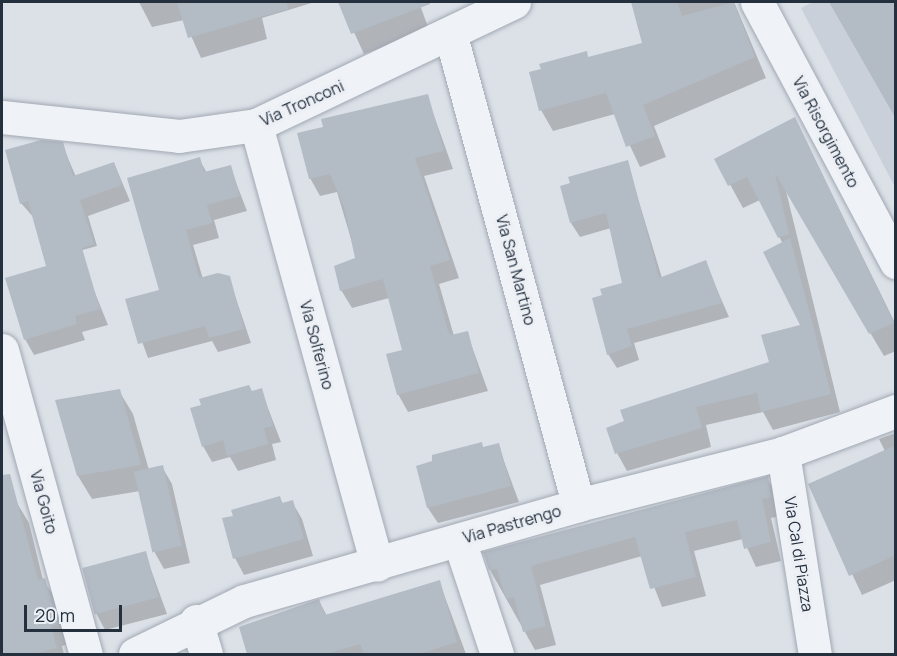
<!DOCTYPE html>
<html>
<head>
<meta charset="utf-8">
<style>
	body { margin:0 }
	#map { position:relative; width:897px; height:656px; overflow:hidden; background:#dce1e8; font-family:Manrope,sans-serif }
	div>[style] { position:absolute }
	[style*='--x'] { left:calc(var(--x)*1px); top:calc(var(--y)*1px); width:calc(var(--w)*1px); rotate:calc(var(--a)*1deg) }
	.built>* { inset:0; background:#cad0da }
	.shadow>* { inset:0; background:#0003 }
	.building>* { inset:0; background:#b3bbc5; transform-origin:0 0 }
	.roads { filter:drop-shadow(0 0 2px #a1a8b2) drop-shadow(0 0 2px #a1a8b2) }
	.minor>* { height:33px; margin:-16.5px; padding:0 16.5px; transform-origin:16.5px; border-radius:16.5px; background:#eff2f6 }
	span { translate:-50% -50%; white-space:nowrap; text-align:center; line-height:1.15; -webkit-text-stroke:6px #ecf0f5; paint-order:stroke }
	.street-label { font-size:16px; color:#25303f }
	.frame { position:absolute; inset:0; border:3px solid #25303f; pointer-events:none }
	.scale { position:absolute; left:24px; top:605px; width:98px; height:27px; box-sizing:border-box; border:3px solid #25303f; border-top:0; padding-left:8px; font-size:18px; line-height:21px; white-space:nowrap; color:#25303f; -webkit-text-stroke:4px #ecf0f5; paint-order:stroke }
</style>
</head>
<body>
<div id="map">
	<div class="built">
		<div style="clip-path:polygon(813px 2px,895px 2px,895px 187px,801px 8px)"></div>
	</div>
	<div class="shadow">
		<div style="clip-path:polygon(139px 2px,315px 2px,262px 18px,267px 39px,201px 58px,184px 20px,152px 27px)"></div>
		<div style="clip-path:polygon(340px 2px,419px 2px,429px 30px,364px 54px)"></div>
		<div style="clip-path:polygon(632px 2px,734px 2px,766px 78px,654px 126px,666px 157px,640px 167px,615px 114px,553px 131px,541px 110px,586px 53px,589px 59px,644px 44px)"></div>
		<div style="clip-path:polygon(831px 2px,896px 2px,896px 116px)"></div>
		<div style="clip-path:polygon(427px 96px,453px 169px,424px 176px,459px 278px,439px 284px,454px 336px,467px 333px,488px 391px,408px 412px,398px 394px,404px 351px,389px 298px,352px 308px,341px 290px,357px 259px,337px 192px,320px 196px,310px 178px)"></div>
		<div style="clip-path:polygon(795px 119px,896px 325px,896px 351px,884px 356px,786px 191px,840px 412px,773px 430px,763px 412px,706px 425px,711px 447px,627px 471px,617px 453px,770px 363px,803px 326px,783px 244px,760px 200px,743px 208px,716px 159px)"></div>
		<div style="clip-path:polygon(62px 144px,76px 177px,114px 163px,130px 201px,88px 216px,97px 246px,50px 259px,34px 218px,21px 203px)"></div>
		<div style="clip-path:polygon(199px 159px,207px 173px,230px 167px,247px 211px,214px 220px,219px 238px,193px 245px,203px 279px,229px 278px,251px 343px,218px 352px,212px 341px,148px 358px,127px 300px,161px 291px)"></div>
		<div style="clip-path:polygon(627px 162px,662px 278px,705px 262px,729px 317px,634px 343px,639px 360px,617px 368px,608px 354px,624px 284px,611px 228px,580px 237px,571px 223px)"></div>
		<div style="clip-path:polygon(89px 278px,108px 325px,82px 332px,85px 340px,34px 355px,25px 339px)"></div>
		<div style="clip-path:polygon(261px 390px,281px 442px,272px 444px,276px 460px,238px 471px,230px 457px,212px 462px,203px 446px)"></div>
		<div style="clip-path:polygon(119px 391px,133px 414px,149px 470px,162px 467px,172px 484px,190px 563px,164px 569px,155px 553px,140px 491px,92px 499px,78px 476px)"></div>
		<div style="clip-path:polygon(896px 433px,896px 580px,862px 595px,810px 485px,885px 451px,879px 439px)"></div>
		<div style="clip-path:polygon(498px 445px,519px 502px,438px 523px,428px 508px,484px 449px)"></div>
		<div style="clip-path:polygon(767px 478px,778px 497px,781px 516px,771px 518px,781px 561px,756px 567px,743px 539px,694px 551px,706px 596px,662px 607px,642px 556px,540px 585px,556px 645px,535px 650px,490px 570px)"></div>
		<div style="clip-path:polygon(280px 498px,283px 504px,292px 502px,302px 519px,313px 556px,244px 575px,235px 558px)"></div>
		<div style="clip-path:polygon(17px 503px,29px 523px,43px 580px,57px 600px,69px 644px,62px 646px,64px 654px,2px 654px,2px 507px)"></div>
		<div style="clip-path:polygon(145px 553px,167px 614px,105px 630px,96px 613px)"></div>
		<div style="clip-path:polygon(439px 581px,466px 654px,249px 654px,241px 628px,319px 601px,327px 616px)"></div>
	</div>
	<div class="building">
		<div style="clip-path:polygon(177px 2px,287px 2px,288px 9px,188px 38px)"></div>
		<div style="clip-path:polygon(338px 2px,430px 2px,430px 4px,351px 34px)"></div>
		<div style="clip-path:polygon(631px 2px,677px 2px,682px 16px,734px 2px,755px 57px,643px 105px,655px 136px,626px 147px,606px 93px,539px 111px,529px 72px,541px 69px,539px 64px,587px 51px,588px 57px,642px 43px)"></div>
		<div style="clip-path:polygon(829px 2px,896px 2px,896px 119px)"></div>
		<div style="clip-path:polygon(428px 94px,444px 151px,415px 158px,450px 260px,430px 266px,448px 331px,451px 335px,468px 331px,479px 373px,397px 395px,386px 354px,402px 350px,383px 279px,340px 291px,334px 266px,355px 258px,344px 207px,330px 174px,309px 179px,297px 133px,323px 127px,321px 119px)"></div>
		<div style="clip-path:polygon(795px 117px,894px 323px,869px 334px,775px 173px,789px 234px,778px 238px,747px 177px,728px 186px,714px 159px)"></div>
		<div style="clip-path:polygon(41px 140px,63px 142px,73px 176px,114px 162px,122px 185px,80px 200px,94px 244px,82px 248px,100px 309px,75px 316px,77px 324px,24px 340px,5px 278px,46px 266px,28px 201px,20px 204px,5px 150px)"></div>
		<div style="clip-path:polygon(200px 157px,204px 172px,231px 165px,240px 196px,207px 205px,212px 223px,186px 230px,199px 278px,218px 273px,230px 276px,244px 329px,209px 338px,205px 326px,138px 344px,125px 299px,159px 290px,127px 178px)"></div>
		<div style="clip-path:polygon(628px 160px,659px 278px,706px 260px,722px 303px,627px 329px,632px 346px,607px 355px,592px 298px,602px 295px,600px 289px,622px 283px,606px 213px,570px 223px,560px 186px,570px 183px,568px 177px)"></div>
		<div style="clip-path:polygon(790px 238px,831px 394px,761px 412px,757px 393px,696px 407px,702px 428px,615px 454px,606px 428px,624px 421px,620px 410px,769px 362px,761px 335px,800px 325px,763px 252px)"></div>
		<div style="clip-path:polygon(249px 385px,252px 391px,262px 388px,273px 426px,264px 428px,268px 444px,227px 456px,223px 440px,202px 447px,190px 408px,201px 405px,199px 399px)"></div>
		<div style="clip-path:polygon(120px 389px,141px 465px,77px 476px,55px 400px)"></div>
		<div style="clip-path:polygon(482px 442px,483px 447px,499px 443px,511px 486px,427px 508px,416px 466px,432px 461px,432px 455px)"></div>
		<div style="clip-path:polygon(896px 445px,896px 555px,849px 576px,808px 484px)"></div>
		<div style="left:163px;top:465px;width:83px;height:30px;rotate:77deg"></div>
		<div style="clip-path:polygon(10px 474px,38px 580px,45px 578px,58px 624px,51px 626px,57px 648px,33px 654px,2px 654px,2px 475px)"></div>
		<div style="clip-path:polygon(768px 476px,771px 497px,762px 499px,771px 542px,744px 549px,737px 520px,685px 532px,696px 577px,650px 589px,635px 537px,531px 566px,546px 626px,523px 632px,514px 597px,506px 599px,497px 569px,489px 570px,483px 552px)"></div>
		<div style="clip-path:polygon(280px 496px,282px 503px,293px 500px,304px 539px,233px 559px,222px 518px,233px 516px,231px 510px)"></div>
		<div style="left:146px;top:551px;width:48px;height:66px;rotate:75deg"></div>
		<div style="clip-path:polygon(440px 580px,457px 642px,420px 654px,364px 654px,360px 644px,326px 654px,247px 654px,239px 627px,319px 599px,325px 615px)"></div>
	</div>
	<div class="roads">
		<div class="minor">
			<div style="--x:757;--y:2;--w:295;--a:61.9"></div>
			<div style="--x:451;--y:36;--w:486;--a:74.8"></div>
			<div style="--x:2;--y:117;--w:178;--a:6.1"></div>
			<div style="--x:179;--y:136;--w:78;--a:-8.1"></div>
			<div style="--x:256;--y:125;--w:286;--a:-25.5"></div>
			<div style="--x:256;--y:125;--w:456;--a:74.6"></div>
			<div style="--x:2;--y:350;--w:315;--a:74.6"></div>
			<div style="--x:783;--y:453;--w:204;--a:81"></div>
			<div style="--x:459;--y:540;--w:120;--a:71.6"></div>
			<div style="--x:196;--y:621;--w:34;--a:73"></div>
			<div style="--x:135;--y:654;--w:121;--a:-25.9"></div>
			<div style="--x:244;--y:601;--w:348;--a:-16"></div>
			<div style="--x:578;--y:505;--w:211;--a:-14.2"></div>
			<div style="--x:783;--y:453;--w:121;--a:-20.4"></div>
		</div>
	</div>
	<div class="street-label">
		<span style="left:302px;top:103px;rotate:-24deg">Via Tronconi</span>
		<span style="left:826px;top:132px;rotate:62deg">Via Risorgimento</span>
		<span style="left:516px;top:270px;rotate:75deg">Via San Martino</span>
		<span style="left:317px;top:345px;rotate:75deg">Via Solferino</span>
		<span style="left:44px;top:502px;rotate:75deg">Via Goito</span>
		<span style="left:512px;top:524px;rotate:-16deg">Via Pastrengo</span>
		<span style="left:799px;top:554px;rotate:81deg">Via Cal di Piazza</span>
	</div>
	<div class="frame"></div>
	<div class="scale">20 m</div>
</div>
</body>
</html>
